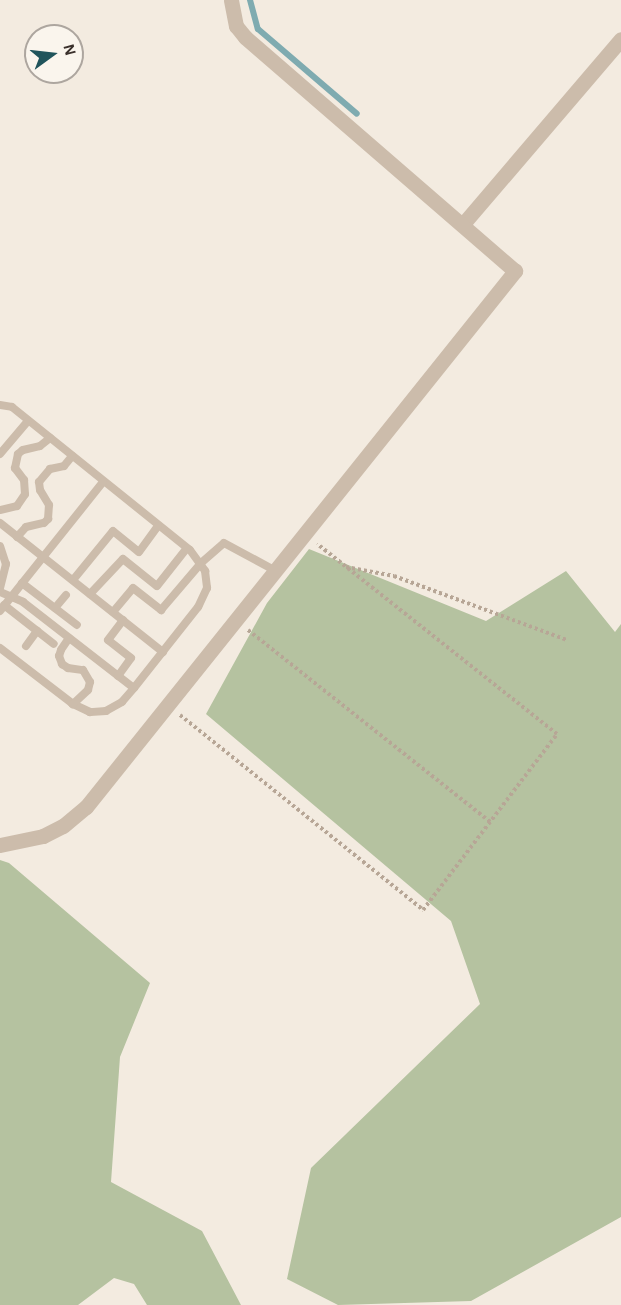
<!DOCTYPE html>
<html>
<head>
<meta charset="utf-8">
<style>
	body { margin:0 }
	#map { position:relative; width:621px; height:1305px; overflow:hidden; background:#f3ebe0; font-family:"Alegreya Sans",sans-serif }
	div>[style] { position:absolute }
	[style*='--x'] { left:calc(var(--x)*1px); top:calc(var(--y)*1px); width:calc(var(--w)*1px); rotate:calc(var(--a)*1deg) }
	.green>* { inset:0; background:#b5c2a0 }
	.stream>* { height:6px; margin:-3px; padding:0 3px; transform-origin:3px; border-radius:3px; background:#7fabb0 }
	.path>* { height:4px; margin-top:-2px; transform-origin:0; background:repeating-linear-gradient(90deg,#b7a696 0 3px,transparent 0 6px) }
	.lane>* { height:8px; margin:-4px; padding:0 4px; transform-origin:4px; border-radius:4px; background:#ccbcab }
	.street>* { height:15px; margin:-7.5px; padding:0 7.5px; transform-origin:7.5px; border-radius:7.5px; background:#ccbcab }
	span { translate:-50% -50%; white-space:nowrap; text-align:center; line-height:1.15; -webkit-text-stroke:4.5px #faf5ed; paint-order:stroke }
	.north { position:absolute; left:24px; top:24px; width:60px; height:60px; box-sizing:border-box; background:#faf5ed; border:2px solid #ada69f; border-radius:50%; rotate:75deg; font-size:16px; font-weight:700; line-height:24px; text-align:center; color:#3a302b }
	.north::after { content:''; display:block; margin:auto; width:21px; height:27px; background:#20545b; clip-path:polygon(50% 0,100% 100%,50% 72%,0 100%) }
</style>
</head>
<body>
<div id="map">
	<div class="green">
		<div style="clip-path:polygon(309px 549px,486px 621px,566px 571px,615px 632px,621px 624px,621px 1217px,471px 1301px,338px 1305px,287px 1279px,311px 1168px,480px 1004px,451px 921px,206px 714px,267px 603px)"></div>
		<div style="clip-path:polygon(0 860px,9px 863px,150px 983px,120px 1057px,111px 1182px,202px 1231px,241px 1305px,147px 1305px,134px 1284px,114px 1278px,78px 1305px,0 1305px)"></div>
	</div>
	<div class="stream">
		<div style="--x:250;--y:0;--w:30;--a:75"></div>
		<div style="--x:258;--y:29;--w:130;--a:40.6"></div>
	</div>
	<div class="path">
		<div style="--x:346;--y:567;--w:49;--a:10.6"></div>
		<div style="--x:394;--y:576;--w:184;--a:20.3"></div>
		<div style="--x:248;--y:630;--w:309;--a:38.4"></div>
		<div style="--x:180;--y:715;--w:312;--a:38.7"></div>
		<div style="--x:423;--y:910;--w:221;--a:-52.7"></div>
		<div style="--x:557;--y:734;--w:306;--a:-141.6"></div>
	</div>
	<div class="lane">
		<div style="--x:0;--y:405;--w:12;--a:9"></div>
		<div style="--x:12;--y:407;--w:228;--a:38.8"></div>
		<div style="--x:190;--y:550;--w:26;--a:54"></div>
		<div style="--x:205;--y:571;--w:17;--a:83"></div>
		<div style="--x:207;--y:588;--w:21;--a:115"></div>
		<div style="--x:198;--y:607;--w:103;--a:128.3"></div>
		<div style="--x:134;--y:688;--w:18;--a:131"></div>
		<div style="--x:122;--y:702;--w:18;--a:151"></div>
		<div style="--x:106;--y:711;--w:16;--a:176"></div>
		<div style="--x:90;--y:712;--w:19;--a:-155"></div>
		<div style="--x:73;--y:704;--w:92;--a:-142.5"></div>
		<div style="--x:0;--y:454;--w:43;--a:-49.7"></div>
		<div style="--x:0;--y:510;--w:17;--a:-13"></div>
		<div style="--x:17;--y:506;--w:14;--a:-56"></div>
		<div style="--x:25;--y:494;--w:14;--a:-94"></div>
		<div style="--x:24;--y:480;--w:15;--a:-127"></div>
		<div style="--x:15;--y:468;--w:14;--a:-78"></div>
		<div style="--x:18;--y:454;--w:6;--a:-39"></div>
		<div style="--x:23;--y:450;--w:17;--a:-13"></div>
		<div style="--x:40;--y:446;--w:13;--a:-39"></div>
		<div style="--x:0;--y:523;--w:208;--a:38.4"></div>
		<div style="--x:17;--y:537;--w:13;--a:-48"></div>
		<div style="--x:26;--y:527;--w:18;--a:-13"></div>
		<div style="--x:44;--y:523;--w:6;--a:-45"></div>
		<div style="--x:48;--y:519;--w:14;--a:-86"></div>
		<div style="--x:49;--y:505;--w:17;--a:-121"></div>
		<div style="--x:40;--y:490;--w:8;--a:-97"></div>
		<div style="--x:39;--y:482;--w:17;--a:-50"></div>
		<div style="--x:50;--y:469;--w:14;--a:-12"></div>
		<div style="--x:64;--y:466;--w:13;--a:-51"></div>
		<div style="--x:0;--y:546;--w:19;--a:72"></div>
		<div style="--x:6;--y:564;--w:25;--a:104"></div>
		<div style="--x:73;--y:580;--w:63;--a:-50.8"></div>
		<div style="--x:113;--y:531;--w:33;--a:39"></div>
		<div style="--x:139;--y:552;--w:32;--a:-54"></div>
		<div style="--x:22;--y:583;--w:69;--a:37.4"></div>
		<div style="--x:0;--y:592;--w:25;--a:23"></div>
		<div style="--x:23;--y:602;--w:140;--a:37.8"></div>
		<div style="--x:90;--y:594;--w:48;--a:-46.7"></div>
		<div style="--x:123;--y:559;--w:43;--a:38.5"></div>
		<div style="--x:157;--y:586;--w:48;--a:-51.7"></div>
		<div style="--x:4;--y:605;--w:63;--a:38"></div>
		<div style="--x:55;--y:608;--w:17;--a:-50"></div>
		<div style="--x:0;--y:611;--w:165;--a:-51.4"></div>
		<div style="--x:113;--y:612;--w:31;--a:-50"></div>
		<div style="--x:133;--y:588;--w:36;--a:38"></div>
		<div style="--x:161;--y:610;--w:62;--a:-49.6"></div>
		<div style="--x:201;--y:563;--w:30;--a:-41"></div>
		<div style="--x:224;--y:543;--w:59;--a:28.3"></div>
		<div style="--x:69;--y:638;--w:14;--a:124"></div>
		<div style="--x:61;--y:650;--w:6;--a:108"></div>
		<div style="--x:59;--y:656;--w:9;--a:69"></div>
		<div style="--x:62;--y:664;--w:7;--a:34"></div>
		<div style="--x:68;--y:668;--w:15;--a:8"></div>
		<div style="--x:83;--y:670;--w:14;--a:60"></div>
		<div style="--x:90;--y:682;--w:8;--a:104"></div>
		<div style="--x:88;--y:690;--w:21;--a:137"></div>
		<div style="--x:26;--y:646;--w:19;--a:-54"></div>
		<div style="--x:118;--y:676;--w:22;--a:-54"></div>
		<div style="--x:131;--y:658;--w:29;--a:-142"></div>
		<div style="--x:108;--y:640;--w:25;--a:-53"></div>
	</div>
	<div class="street">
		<div style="--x:463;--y:224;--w:243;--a:-49.5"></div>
		<div style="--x:0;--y:845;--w:44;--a:-11.8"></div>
		<div style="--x:43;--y:836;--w:22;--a:-27"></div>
		<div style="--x:63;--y:826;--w:30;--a:-40"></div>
		<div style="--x:86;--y:807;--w:687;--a:-51.33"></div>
		<div style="--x:515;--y:271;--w:357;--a:-139.1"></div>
		<div style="--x:245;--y:37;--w:14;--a:-129"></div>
		<div style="--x:236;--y:26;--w:26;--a:-101"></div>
	</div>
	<div class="north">N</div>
</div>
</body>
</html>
